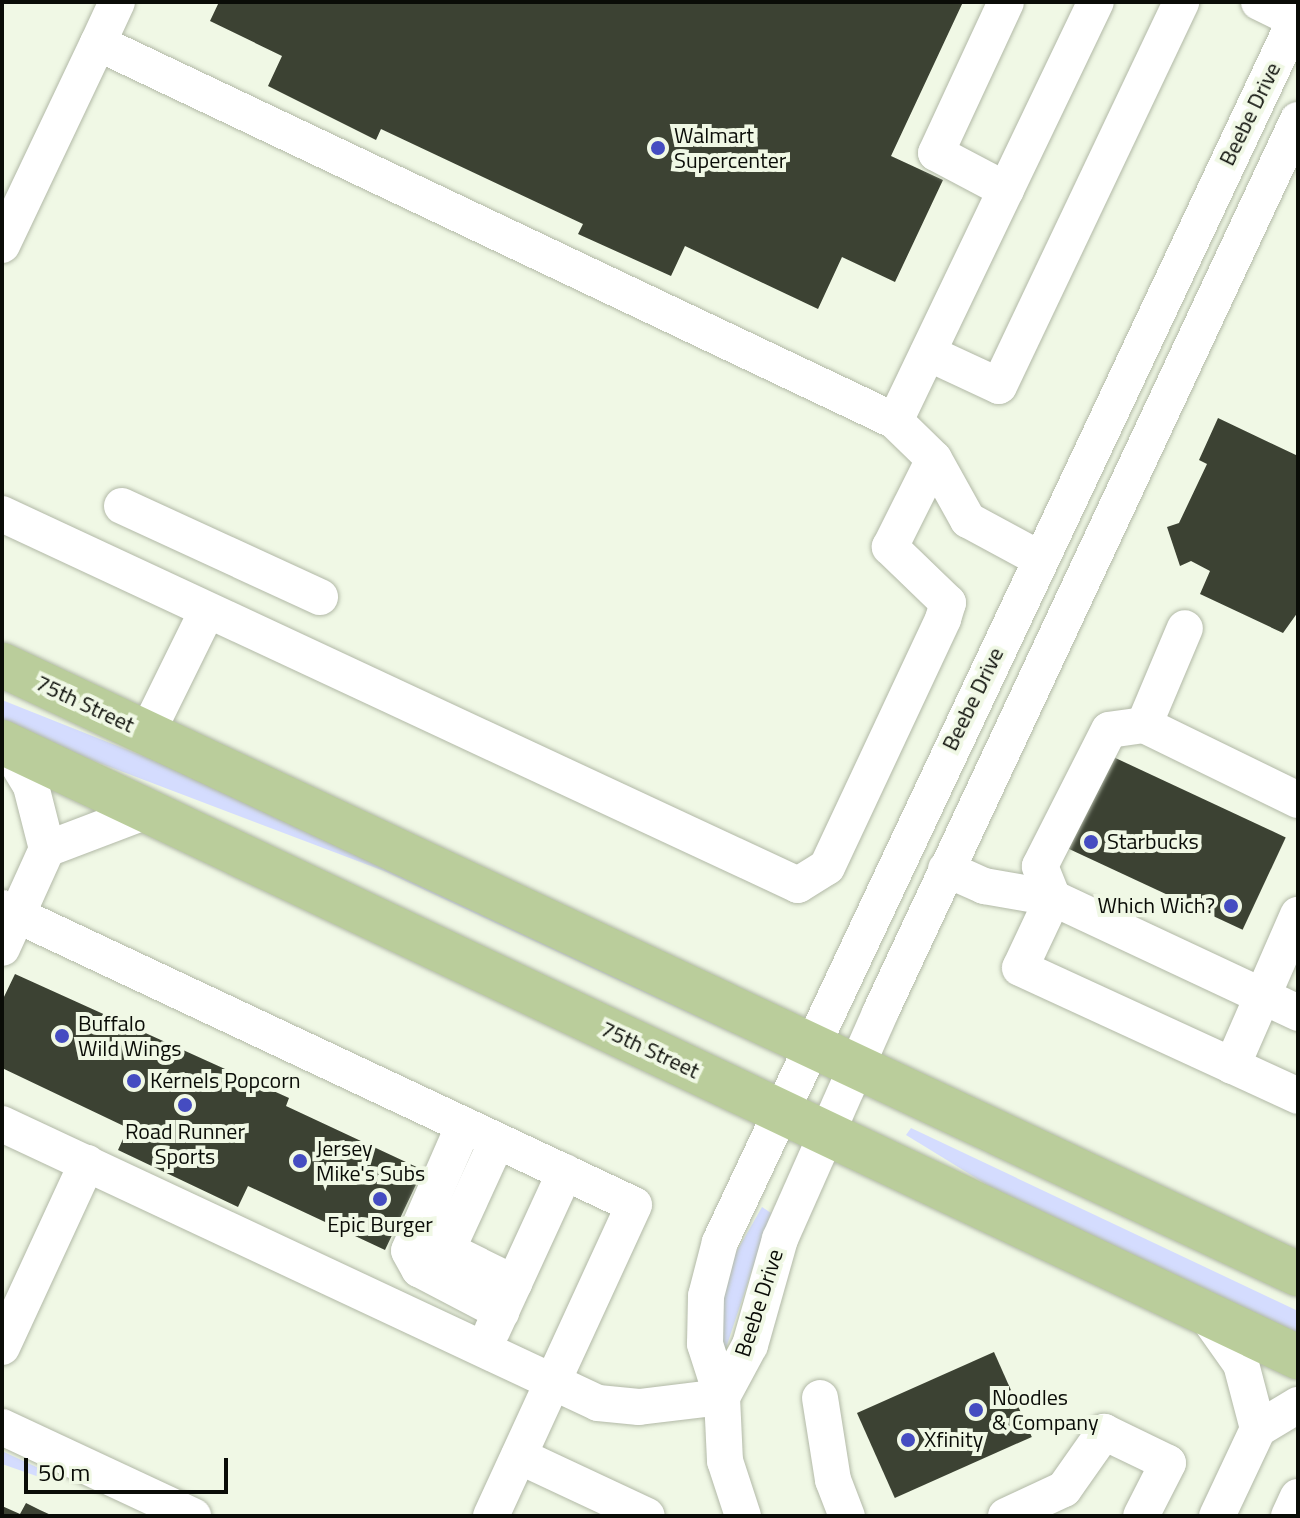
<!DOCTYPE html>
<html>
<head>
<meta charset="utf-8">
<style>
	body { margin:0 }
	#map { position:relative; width:1300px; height:1518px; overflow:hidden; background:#f0f8e5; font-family:"Titillium Web",sans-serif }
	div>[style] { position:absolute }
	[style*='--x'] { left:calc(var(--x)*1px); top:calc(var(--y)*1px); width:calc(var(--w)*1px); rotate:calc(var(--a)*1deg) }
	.green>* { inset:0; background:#d4dcfe }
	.building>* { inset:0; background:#3c4233; transform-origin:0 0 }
	.roads { filter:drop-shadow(0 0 2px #b2b9a7) drop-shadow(0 0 2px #b2b9a7) }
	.minor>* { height:36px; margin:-18px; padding:0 18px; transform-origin:18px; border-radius:18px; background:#fff }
	.major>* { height:44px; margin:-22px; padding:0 22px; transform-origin:22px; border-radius:22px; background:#bacd9b }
	.dots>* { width:22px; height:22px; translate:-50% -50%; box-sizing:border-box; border:4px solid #f0f8e5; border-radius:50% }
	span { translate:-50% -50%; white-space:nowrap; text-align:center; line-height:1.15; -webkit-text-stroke:8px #f0f8e5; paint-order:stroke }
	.street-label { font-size:22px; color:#0a0c07 }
	.poi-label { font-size:22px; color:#0a0c07 }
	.left { translate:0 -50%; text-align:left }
	.right { translate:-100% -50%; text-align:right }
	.frame { position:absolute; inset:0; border:4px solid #0a0c07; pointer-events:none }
	.scale { position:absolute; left:24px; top:1458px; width:204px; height:36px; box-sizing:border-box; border:4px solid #0a0c07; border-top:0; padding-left:10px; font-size:24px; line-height:28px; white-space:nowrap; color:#0a0c07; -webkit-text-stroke:6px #f0f8e5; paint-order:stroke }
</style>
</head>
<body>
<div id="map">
	<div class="green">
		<div style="clip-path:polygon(2px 700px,183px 772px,753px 1043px,384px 871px,31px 737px,2px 723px)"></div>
		<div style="clip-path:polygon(911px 1128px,1298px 1311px,1298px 1339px,1038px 1216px,906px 1135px)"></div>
		<div style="clip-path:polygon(762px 1207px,771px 1213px,724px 1354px,719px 1313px,734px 1256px)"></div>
		<div style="clip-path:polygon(2px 1451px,45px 1471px,45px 1479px,2px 1464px)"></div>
	</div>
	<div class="building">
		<div style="clip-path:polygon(219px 2px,963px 2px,891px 156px,943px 180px,895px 282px,842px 257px,818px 309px,685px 246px,671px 276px,578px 234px,583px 224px,381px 129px,376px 140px,268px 86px,282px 56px,210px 21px)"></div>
		<div style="clip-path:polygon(1218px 418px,1298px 456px,1298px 612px,1283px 633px,1200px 594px,1210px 571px,1191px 561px,1180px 566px,1167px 527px,1179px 523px,1207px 464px,1199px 460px)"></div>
		<div style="left:1109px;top:755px;width:195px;height:102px;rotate:25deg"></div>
		<div style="clip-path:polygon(15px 974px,289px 1098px,286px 1106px,423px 1170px,385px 1250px,248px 1186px,238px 1207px,118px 1150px,128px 1128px,2px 1068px,2px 1001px)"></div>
		<div style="left:994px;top:1352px;width:93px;height:150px;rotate:66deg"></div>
		<div style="clip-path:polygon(26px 1503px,40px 1510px,53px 1516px,2px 1516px,2px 1506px,20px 1514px)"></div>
	</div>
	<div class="roads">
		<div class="minor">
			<div style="--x:1259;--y:2;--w:43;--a:26"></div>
			<div style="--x:98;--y:43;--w:45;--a:-65.1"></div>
			<div style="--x:1006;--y:190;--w:79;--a:-152.1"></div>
			<div style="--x:936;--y:153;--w:166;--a:-65.1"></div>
			<div style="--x:2;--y:245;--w:224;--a:-64.6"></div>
			<div style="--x:98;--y:43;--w:882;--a:25.37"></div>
			<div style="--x:895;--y:421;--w:54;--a:44.3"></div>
			<div style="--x:934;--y:459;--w:70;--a:60.9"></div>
			<div style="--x:968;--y:520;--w:82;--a:28.4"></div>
			<div style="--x:928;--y:353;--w:78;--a:24.9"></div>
			<div style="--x:999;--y:386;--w:425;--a:-64.6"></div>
			<div style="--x:895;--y:421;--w:465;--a:-64.4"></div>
			<div style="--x:122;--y:506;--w:218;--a:24.7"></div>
			<div style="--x:2;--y:514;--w:878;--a:24.99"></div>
			<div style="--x:798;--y:885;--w:34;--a:-32"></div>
			<div style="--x:827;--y:867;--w:274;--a:-64.9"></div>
			<div style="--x:943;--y:619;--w:17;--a:-73"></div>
			<div style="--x:948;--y:603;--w:81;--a:-136"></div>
			<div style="--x:890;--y:547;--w:98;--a:-63.4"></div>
			<div style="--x:1144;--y:725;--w:105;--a:-67.1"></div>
			<div style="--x:147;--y:733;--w:136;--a:-63.8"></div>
			<div style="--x:1298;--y:800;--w:171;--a:-154"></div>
			<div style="--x:1144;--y:725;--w:35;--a:172"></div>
			<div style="--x:1109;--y:730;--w:153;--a:116.9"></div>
			<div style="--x:1040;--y:866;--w:35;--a:68"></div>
			<div style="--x:1053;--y:898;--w:77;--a:115.2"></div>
			<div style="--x:1020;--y:968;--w:306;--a:24.7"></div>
			<div style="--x:47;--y:849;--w:107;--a:-20.8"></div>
			<div style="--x:946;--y:869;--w:42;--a:24.1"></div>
			<div style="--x:984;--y:886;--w:70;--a:9.9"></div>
			<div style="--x:1053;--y:898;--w:271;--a:25.1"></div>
			<div style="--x:2;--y:908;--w:698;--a:25.17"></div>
			<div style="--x:634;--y:1205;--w:342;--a:114.7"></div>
			<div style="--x:2;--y:948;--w:109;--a:-65.6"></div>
			<div style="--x:47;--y:849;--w:65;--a:-104.3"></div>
			<div style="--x:31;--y:786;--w:50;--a:-121.2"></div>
			<div style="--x:1232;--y:1066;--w:165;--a:-66.4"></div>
			<div style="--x:2;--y:1124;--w:658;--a:25.09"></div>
			<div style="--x:598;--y:1403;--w:41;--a:5.6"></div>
			<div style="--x:639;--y:1407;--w:84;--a:-6.9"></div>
			<div style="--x:464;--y:1125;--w:137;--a:113.6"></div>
			<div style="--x:409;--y:1251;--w:21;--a:61"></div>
			<div style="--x:419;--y:1269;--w:93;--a:27.7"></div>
			<div style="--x:497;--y:1141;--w:120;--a:114.6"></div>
			<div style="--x:447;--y:1250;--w:75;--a:26.2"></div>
			<div style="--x:1205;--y:1313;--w:62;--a:54.8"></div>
			<div style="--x:1241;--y:1364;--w:67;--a:75.3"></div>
			<div style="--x:1258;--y:1429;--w:96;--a:115.2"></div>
			<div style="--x:492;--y:1331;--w:175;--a:-65.3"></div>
			<div style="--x:2;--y:1347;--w:203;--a:-65.2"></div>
			<div style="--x:722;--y:1397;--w:59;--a:-61.7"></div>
			<div style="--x:750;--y:1345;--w:110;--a:-74.2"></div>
			<div style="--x:780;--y:1239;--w:247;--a:-66.1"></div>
			<div style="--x:880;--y:1013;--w:986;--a:-64.92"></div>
			<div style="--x:820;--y:1398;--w:83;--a:81"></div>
			<div style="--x:833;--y:1480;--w:39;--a:69"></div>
			<div style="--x:2;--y:1427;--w:211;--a:25"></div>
			<div style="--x:1258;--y:1429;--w:47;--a:-31"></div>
			<div style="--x:519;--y:1456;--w:141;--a:25.1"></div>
			<div style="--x:743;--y:1516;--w:58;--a:-108.1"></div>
			<div style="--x:725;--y:1461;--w:64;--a:-92.7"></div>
			<div style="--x:722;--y:1397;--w:56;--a:-107.8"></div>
			<div style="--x:705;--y:1344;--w:48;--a:-88.8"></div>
			<div style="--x:706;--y:1296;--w:56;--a:-75.5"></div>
			<div style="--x:720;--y:1242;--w:1357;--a:-64.79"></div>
			<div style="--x:1006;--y:1516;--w:64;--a:-25"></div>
			<div style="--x:1064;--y:1489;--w:70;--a:-54.9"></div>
			<div style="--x:1104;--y:1432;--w:71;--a:25.8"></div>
			<div style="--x:1168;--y:1463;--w:59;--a:117"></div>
			<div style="--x:1289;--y:1516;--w:21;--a:-65"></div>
		</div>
		<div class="major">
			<div style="--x:2;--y:665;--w:1432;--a:25.17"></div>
			<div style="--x:2;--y:742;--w:1435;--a:25.39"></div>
		</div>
	</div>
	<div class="dots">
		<div style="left:658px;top:148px;background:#454cc1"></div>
		<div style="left:1091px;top:842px;background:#454cc1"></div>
		<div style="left:1231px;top:906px;background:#454cc1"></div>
		<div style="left:62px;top:1036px;background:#454cc1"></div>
		<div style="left:134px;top:1081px;background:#454cc1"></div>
		<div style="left:185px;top:1105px;background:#454cc1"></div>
		<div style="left:300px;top:1161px;background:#454cc1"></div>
		<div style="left:380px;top:1199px;background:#454cc1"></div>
		<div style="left:976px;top:1410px;background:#454cc1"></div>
		<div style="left:908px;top:1440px;background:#454cc1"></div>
	</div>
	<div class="street-label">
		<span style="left:1250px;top:114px;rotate:-64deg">Beebe Drive</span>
		<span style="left:973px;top:699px;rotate:-64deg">Beebe Drive</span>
		<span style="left:85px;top:704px;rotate:25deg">75th Street</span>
		<span style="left:650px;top:1050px;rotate:25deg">75th Street</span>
		<span style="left:759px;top:1303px;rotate:-72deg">Beebe Drive</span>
	</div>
	<div class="poi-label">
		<span class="left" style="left:674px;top:148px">Walmart<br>Supercenter</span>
		<span class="left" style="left:1107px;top:842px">Starbucks</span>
		<span class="right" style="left:1215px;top:906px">Which Wich?</span>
		<span class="left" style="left:78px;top:1036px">Buffalo<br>Wild Wings</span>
		<span class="left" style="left:150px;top:1081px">Kernels Popcorn</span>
		<span style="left:185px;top:1144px">Road Runner<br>Sports</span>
		<span class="left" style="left:316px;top:1161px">Jersey<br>Mike's Subs</span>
		<span style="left:380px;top:1225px">Epic Burger</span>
		<span class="left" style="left:992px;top:1410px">Noodles<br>&amp; Company</span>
		<span class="left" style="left:924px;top:1440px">Xfinity</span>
	</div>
	<div class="frame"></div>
	<div class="scale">50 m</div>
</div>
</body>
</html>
